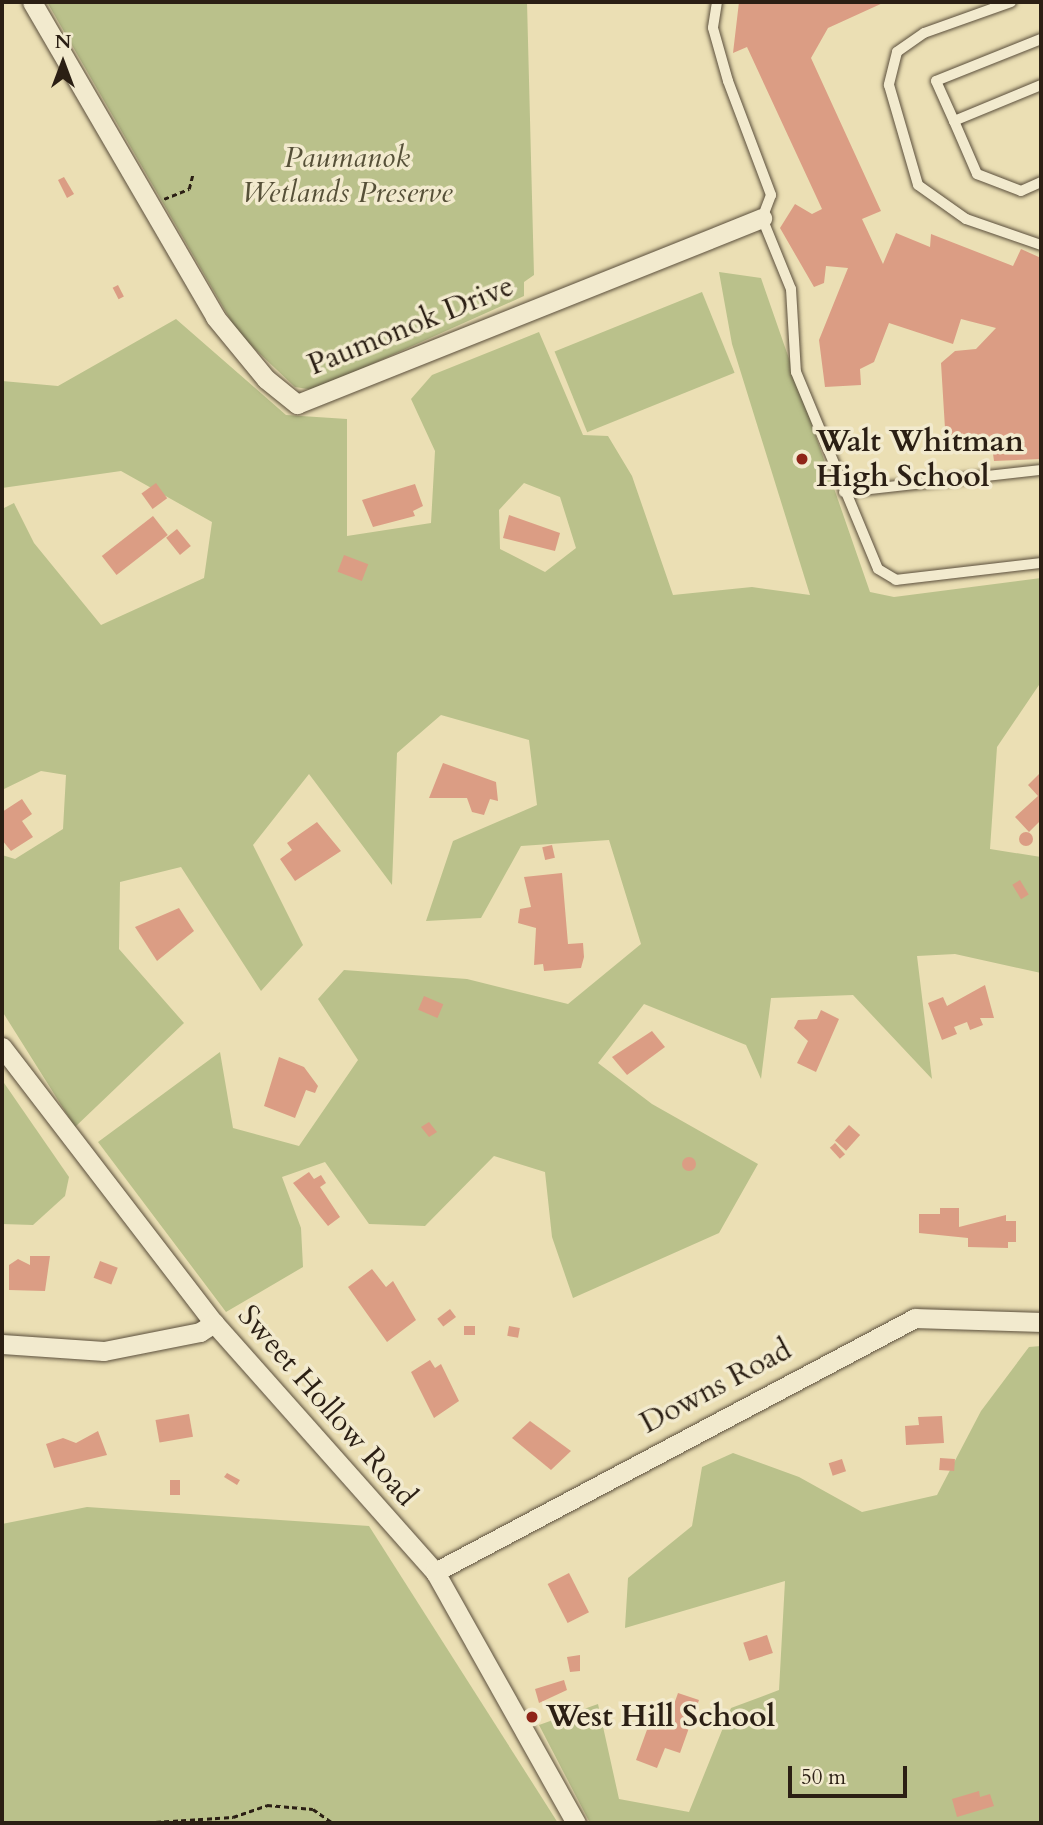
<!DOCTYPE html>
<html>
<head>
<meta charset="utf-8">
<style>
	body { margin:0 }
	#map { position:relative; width:1043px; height:1825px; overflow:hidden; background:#ebdfb4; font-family:Cardo,serif }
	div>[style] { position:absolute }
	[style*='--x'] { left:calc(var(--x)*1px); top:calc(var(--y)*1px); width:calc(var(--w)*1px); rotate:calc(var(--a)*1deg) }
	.green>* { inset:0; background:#bac18b; transform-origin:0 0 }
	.building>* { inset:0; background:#db9d84; transform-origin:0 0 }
	.round { border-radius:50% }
	.path>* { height:2.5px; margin-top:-1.25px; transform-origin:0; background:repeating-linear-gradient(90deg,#2b1f14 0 5px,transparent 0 8.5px) }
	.roads { filter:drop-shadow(0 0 2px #5b4f3c) drop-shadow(0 0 2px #5b4f3c) }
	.lane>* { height:10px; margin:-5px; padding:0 5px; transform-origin:5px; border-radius:5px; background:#f2eace }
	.street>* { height:19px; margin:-9.5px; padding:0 9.5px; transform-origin:9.5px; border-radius:9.5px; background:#f2eace }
	.dots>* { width:19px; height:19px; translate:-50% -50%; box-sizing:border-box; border:4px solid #f2eace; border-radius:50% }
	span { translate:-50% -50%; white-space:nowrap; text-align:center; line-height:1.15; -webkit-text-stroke:7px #f2eace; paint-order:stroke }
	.park-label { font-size:30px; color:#565038; font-style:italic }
	.street-label { font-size:30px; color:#2b1f14 }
	.poi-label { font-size:30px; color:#2b1f14; font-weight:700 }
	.left { translate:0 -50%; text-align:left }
	.frame { position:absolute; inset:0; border:4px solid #2b1f14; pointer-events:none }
	.north { position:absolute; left:28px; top:28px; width:70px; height:70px; -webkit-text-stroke:5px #f2eace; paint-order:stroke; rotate:0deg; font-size:19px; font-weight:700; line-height:28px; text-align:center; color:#2b1f14 }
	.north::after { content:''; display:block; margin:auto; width:24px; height:32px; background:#2b1f14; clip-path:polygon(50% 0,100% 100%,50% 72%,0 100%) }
	.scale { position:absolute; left:788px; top:1766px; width:119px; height:32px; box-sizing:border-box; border:4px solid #2b1f14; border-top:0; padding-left:9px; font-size:21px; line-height:24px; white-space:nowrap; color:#2b1f14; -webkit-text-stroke:5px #f2eace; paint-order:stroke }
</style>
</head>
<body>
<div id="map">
	<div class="green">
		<div style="clip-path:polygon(47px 2px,527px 2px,534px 275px,524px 282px,524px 296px,314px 390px,295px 387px,238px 333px)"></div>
		<div style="clip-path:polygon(evenodd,719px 272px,761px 278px,870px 592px,894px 597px,1041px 578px,1041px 682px,997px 747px,990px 849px,1041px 857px,1041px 973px,955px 954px,917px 956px,932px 1079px,853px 995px,771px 998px,761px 1079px,746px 1045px,644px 1004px,598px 1063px,652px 1104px,758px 1164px,719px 1233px,573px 1298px,552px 1237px,545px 1172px,494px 1156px,425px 1226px,369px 1224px,325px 1162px,282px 1177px,301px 1228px,303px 1267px,226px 1312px,98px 1142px,220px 1052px,233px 1128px,299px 1146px,358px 1060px,318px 999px,344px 970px,467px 979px,568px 1004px,641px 944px,609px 840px,521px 846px,481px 918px,426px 921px,453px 841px,537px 805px,529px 740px,441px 715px,397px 753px,392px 885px,309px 774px,253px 845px,303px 945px,261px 991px,181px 867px,120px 882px,119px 949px,184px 1023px,75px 1127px,2px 1011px,2px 855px,15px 859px,63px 829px,66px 775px,41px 771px,2px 790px,2px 509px,14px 503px,34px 543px,101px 625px,204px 578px,212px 522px,121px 471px,2px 488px,2px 381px,58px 386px,176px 319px,286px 415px,347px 419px,347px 536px,431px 523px,435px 451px,411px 399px,432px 375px,539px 332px,583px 435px,608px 436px,632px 476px,673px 595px,752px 587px,810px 595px,732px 344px,719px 272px,524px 483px,560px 497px,576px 548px,545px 572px,500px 549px,499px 510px,524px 483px)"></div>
		<div style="left:702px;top:292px;width:87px;height:159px;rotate:68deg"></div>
		<div style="clip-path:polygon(2px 1080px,69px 1177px,65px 1196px,33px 1225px,2px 1224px)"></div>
		<div style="clip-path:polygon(1041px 1346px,1041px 1823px,590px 1823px,539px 1725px,598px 1704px,619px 1799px,689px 1812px,731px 1708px,779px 1690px,785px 1581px,625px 1628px,628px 1578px,692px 1526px,702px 1467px,733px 1453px,799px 1477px,862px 1512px,937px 1495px,981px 1411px,1029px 1347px)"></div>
		<div style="clip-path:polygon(87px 1507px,369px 1526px,558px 1823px,2px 1823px,2px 1524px)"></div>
	</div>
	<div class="building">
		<div style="clip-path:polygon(739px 2px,885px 2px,828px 28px,811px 58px,881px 211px,862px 219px,883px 264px,896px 233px,930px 247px,931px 234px,1013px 266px,1021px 249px,1041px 258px,1041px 459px,994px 461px,991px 439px,946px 445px,941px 363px,955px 351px,976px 349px,996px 328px,961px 319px,953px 344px,889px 323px,874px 362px,860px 369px,861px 385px,825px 387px,819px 340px,848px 268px,826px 266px,824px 283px,814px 287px,780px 228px,795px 204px,812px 214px,822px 209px,747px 47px,733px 53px)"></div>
		<div style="clip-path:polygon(64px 177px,74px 194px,67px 198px,58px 180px)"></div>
		<div style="left:118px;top:285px;width:13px;height:6px;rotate:63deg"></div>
		<div style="left:156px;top:483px;width:19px;height:18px;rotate:54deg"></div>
		<div style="clip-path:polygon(415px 484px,423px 506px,413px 511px,415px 516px,373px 527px,362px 500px)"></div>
		<div style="clip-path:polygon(509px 515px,560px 533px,555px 551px,503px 538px)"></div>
		<div style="left:153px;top:516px;width:24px;height:65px;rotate:52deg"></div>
		<div style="left:177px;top:529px;width:22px;height:14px;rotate:51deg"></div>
		<div style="left:344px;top:555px;width:26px;height:18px;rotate:21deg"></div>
		<div style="clip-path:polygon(443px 763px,496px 782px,498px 801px,490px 799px,484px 815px,472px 812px,467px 798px,429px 798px)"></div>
		<div style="clip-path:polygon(1041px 772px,1041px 820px,1029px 832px,1015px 817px,1038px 796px,1028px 785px)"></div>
		<div style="clip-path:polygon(22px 799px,32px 814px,22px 821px,33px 837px,11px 851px,2px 840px,2px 812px)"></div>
		<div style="clip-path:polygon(317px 822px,341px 851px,295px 881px,280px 859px,292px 850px,287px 843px)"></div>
		<div class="round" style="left:1019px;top:832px;width:14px;height:14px"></div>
		<div style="left:552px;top:845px;width:13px;height:10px;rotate:77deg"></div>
		<div style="clip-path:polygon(562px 873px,568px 944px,583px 943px,584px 957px,581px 968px,544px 971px,543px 964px,534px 965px,536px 928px,518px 923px,520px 909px,531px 907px,524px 877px)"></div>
		<div style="left:1020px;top:880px;width:17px;height:9px;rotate:59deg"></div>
		<div style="clip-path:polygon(179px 908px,194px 931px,157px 961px,135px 927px)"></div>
		<div style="clip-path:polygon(985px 985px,994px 1018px,980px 1018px,983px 1025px,970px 1030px,967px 1022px,954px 1027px,957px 1034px,942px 1040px,928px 1003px,943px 997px,947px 1006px)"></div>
		<div style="left:424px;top:996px;width:21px;height:15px;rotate:23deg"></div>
		<div style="clip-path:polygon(821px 1010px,839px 1019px,816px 1072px,797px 1063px,808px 1041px,794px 1028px,798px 1020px,817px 1019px)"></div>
		<div style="clip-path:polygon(652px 1031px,665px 1047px,627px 1075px,612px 1057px)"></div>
		<div style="clip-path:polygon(279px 1057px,304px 1067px,318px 1086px,315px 1093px,306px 1090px,295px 1118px,264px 1106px)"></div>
		<div style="clip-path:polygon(429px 1122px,437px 1132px,429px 1137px,421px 1127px)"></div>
		<div style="left:849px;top:1125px;width:15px;height:21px;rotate:42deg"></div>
		<div style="left:835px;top:1143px;width:15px;height:7px;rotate:48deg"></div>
		<div class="round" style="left:682px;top:1157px;width:14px;height:14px"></div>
		<div style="clip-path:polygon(309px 1172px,314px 1179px,321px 1175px,326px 1183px,320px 1187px,340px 1217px,328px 1226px,293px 1183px)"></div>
		<div style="clip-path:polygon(940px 1208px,959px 1208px,959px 1227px,1006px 1215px,1006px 1221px,1016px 1221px,1016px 1242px,1008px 1242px,1008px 1248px,968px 1247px,968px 1238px,919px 1233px,919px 1214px,940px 1214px)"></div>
		<div style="clip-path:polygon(30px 1256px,50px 1256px,45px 1291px,9px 1290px,9px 1265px,18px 1259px,30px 1265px)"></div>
		<div style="left:100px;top:1261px;width:19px;height:18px;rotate:21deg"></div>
		<div style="clip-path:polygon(372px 1269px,386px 1287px,393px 1281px,416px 1320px,387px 1342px,348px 1287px)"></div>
		<div style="left:450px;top:1309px;width:10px;height:16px;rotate:53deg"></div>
		<div style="left:464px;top:1326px;width:11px;height:9px"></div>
		<div style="left:509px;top:1326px;width:11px;height:10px;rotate:10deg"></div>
		<div style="clip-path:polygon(430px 1360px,435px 1368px,441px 1364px,459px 1401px,434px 1418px,411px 1372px)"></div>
		<div style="left:189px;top:1414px;width:23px;height:34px;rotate:80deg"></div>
		<div style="clip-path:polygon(942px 1416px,944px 1443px,906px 1445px,905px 1426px,919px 1425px,918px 1417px)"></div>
		<div style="clip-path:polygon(530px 1421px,571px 1451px,551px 1470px,512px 1438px)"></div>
		<div style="clip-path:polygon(98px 1431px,107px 1455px,54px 1468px,46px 1444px,63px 1438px,76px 1443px)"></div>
		<div style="left:940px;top:1458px;width:15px;height:12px;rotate:4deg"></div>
		<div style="left:842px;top:1459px;width:13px;height:14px;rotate:72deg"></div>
		<div style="clip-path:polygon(227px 1473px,240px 1480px,237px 1485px,224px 1477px)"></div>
		<div style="left:170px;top:1480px;width:10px;height:15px"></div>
		<div style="left:569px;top:1573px;width:44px;height:24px;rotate:63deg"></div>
		<div style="left:767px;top:1635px;width:19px;height:25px;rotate:72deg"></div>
		<div style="clip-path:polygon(580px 1655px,580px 1671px,570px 1672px,567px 1657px)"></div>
		<div style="clip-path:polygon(564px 1680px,567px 1690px,539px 1703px,535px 1689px)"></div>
		<div style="clip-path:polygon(678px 1693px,699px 1700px,680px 1753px,665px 1748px,657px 1768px,636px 1760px,652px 1716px,668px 1721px)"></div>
		<div style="clip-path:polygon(979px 1791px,980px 1797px,990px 1794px,994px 1806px,957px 1817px,952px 1799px)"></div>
	</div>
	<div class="path">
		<div style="--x:164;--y:199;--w:27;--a:-22"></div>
		<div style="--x:189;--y:189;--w:16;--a:-76"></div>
		<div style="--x:139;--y:1823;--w:94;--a:-3.7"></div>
		<div style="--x:233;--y:1817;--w:36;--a:-19"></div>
		<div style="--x:267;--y:1805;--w:46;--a:5"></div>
		<div style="--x:313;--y:1809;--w:24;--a:35"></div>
	</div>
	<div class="roads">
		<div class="lane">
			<div style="--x:717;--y:2;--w:26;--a:99"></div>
			<div style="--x:713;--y:28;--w:55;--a:74.2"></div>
			<div style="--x:728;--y:81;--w:122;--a:69.3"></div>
			<div style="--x:771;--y:195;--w:25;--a:111"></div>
			<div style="--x:762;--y:218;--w:77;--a:67.8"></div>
			<div style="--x:791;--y:289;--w:83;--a:86.6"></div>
			<div style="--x:796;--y:372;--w:213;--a:67.4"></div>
			<div style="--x:878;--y:569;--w:21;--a:31"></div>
			<div style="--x:896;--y:580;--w:146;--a:-6.7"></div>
			<div style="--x:1011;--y:2;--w:92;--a:160.4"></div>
			<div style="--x:924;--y:33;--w:33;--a:145"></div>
			<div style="--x:897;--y:52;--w:34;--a:104"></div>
			<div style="--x:889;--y:85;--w:104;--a:73.8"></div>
			<div style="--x:918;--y:185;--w:59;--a:35.3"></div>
			<div style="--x:966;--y:219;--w:79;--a:19.1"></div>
			<div style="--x:1041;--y:39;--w:113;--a:158.2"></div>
			<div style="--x:936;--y:81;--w:44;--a:65.8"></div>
			<div style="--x:954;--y:121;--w:94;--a:-22.5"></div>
			<div style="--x:954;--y:121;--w:58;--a:66.5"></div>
			<div style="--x:977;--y:174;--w:47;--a:21.1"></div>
			<div style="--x:1021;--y:191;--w:22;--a:-24"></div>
			<div style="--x:844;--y:492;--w:198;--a:-6.4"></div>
		</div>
		<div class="street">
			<div style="--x:32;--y:2;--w:364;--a:59.8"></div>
			<div style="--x:215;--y:317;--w:80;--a:50.6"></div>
			<div style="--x:266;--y:379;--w:40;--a:39"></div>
			<div style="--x:297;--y:404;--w:501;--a:-21.8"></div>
			<div style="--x:2;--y:1047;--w:348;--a:52.5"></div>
			<div style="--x:214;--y:1323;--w:333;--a:48.4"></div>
			<div style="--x:435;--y:1572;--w:288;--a:60.7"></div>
			<div style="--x:2;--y:1344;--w:102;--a:3.9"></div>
			<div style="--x:104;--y:1351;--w:98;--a:-11.2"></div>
			<div style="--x:200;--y:1332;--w:17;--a:-33"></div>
			<div style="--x:435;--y:1572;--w:543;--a:-27.89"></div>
			<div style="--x:915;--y:1318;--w:126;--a:1.8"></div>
		</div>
	</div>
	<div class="dots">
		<div style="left:802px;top:459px;background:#8f2418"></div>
		<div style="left:532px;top:1717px;background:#8f2418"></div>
	</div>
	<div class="park-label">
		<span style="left:347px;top:175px">Paumanok<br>Wetlands Preserve</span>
	</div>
	<div class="street-label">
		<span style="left:411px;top:326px;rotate:-22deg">Paumonok Drive</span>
		<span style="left:716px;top:1387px;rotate:-28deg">Downs Road</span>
		<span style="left:327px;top:1406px;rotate:49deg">Sweet Hollow Road</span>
	</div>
	<div class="poi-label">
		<span class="left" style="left:816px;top:459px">Walt Whitman<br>High School</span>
		<span class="left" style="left:546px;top:1717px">West Hill School</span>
	</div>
	<div class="frame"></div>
	<div class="north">N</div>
	<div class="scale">50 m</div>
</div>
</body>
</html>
